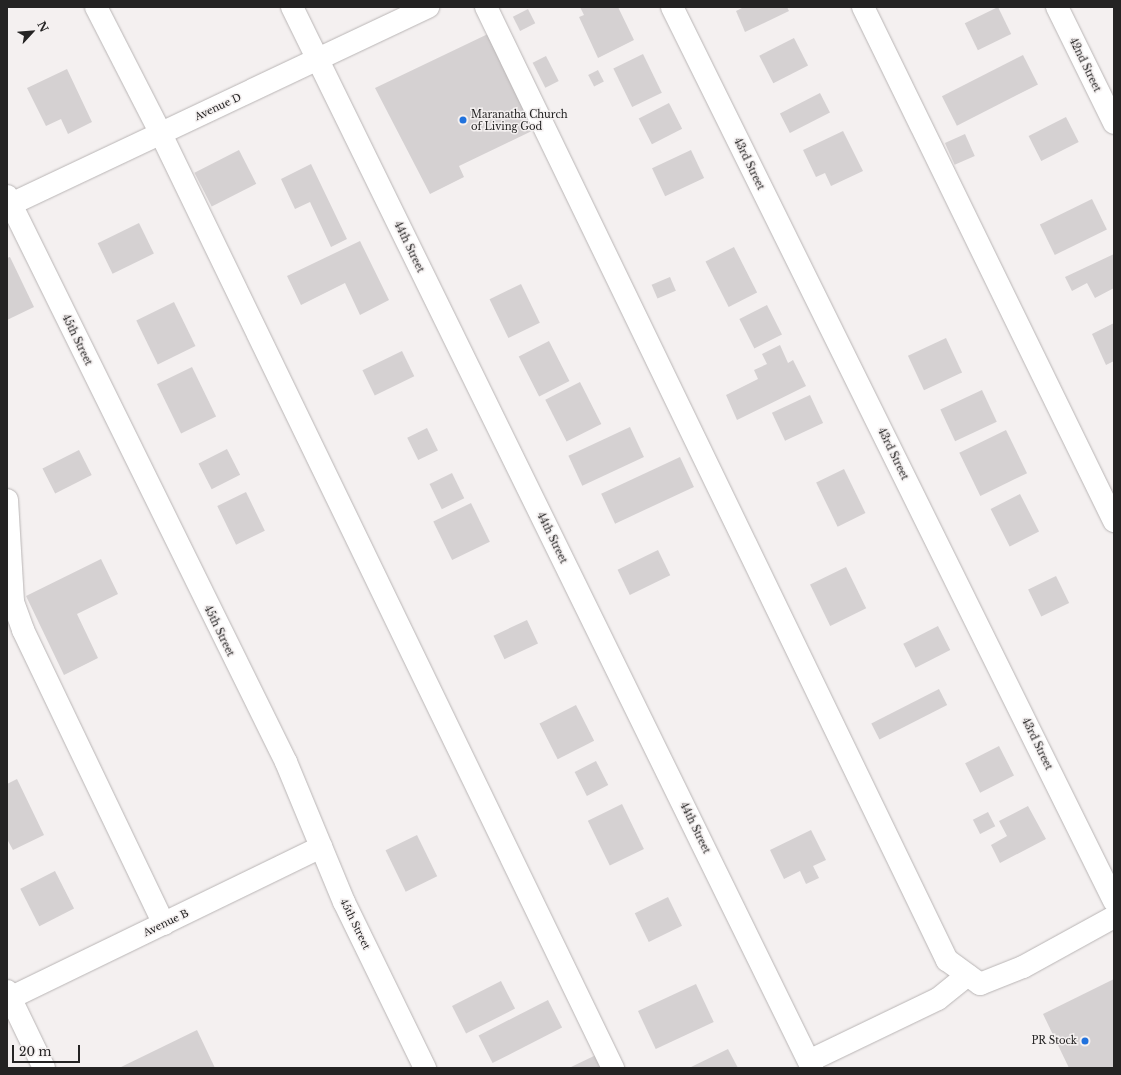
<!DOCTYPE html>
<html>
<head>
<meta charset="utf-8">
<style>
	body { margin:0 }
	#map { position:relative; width:1121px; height:1075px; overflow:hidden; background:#f4f0f0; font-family:"Libre Baskerville",serif }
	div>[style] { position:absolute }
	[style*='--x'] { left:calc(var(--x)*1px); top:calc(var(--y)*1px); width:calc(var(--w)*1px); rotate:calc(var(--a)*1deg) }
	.building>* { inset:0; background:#d5d1d2; transform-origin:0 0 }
	.roads { filter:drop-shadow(0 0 1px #b9b5b5) drop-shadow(0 0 1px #b9b5b5) }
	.minor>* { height:22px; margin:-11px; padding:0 11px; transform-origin:11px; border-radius:11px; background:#fff }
	.dots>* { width:11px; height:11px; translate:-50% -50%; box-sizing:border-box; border:2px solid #f4f0f0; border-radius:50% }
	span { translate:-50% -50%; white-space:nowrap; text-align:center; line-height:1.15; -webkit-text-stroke:3px #f4f0f0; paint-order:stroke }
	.street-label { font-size:10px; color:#242323 }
	.poi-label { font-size:10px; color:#242323 }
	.left { translate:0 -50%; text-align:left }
	.right { translate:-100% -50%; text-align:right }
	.frame { position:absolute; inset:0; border:8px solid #242323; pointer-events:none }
	.north { position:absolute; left:12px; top:12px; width:40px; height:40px; -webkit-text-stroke:3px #f4f0f0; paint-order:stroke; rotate:64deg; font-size:11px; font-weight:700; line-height:16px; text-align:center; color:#242323 }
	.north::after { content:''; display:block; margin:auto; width:14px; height:18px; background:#242323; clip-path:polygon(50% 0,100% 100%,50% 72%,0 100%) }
	.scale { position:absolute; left:12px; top:1045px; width:68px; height:18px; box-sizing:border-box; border:2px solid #242323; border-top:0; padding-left:5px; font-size:12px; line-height:14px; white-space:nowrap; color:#242323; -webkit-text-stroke:3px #f4f0f0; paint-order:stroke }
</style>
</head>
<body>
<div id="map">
	<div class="building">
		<div style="clip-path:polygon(580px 7px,618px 7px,634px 40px,598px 58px,579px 17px,584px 15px)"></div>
		<div style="clip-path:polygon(744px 7px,787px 7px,789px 11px,745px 32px,736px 11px)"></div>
		<div style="left:998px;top:7px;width:30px;height:37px;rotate:64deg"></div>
		<div style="left:528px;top:9px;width:16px;height:17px;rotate:63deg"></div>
		<div style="clip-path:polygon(490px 33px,536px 129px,459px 166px,464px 177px,430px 194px,375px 88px)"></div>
		<div style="left:794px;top:38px;width:31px;height:39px;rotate:63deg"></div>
		<div style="left:643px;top:54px;width:43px;height:33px;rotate:64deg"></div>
		<div style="left:1023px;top:55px;width:33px;height:91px;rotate:63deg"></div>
		<div style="left:546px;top:56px;width:28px;height:15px;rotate:63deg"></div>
		<div style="clip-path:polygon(67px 69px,92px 122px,68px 134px,61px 119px,46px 126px,27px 88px)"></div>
		<div style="left:598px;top:70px;width:13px;height:11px;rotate:63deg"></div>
		<div style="left:820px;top:93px;width:22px;height:45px;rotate:63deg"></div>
		<div style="left:669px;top:103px;width:29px;height:34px;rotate:63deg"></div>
		<div style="left:1066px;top:117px;width:28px;height:42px;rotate:63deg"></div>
		<div style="clip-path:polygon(843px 131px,863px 171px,831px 186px,825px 173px,816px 177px,803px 150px)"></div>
		<div style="left:965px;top:134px;width:24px;height:22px;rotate:66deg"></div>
		<div style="left:239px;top:150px;width:38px;height:50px;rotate:63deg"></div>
		<div style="left:691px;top:150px;width:31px;height:43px;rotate:65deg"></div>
		<div style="clip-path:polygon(311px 164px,347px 239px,331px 247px,310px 202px,295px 209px,281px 179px)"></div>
		<div style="left:1092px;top:199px;width:34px;height:58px;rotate:64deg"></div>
		<div style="left:139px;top:223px;width:34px;height:46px;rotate:64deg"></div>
		<div style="clip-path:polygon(360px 241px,389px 300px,360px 315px,345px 283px,301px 305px,287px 276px)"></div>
		<div style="left:734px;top:247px;width:51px;height:32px;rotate:63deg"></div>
		<div style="clip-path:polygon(1114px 254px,1114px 288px,1095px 298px,1087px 283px,1072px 291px,1065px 277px)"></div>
		<div style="clip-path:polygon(10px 257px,34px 307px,7px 320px,7px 258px)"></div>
		<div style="left:670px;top:277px;width:15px;height:20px;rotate:67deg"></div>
		<div style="left:521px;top:284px;width:43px;height:35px;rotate:64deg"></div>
		<div style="left:174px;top:302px;width:49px;height:42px;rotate:64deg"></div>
		<div style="left:767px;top:305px;width:33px;height:31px;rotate:63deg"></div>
		<div style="clip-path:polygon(1114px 323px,1114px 361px,1106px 365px,1092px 334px)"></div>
		<div style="left:946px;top:338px;width:38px;height:42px;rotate:65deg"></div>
		<div style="left:549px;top:341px;width:45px;height:34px;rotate:63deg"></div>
		<div style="clip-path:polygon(780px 345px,788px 363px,793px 360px,806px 386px,737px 420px,726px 395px,758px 379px,754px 370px,767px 364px,762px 354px)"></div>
		<div style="left:402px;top:351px;width:28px;height:44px;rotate:64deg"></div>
		<div style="left:192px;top:367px;width:55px;height:39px;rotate:64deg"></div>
		<div style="left:580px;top:382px;width:47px;height:39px;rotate:63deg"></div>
		<div style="left:982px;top:390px;width:35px;height:46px;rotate:65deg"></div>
		<div style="left:810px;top:395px;width:31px;height:42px;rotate:65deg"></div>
		<div style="left:630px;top:427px;width:33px;height:68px;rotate:65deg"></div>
		<div style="left:427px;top:428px;width:25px;height:22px;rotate:64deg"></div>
		<div style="left:1006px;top:430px;width:48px;height:52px;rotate:64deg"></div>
		<div style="left:227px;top:449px;width:29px;height:32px;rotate:63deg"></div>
		<div style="left:79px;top:450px;width:28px;height:41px;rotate:63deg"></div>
		<div style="left:680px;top:457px;width:33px;height:87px;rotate:65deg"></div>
		<div style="left:844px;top:469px;width:49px;height:31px;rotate:64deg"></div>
		<div style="left:452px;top:473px;width:28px;height:25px;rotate:64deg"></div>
		<div style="left:246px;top:492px;width:43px;height:32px;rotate:64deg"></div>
		<div style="left:1020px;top:494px;width:42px;height:33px;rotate:63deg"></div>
		<div style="left:471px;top:503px;width:43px;height:42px;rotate:64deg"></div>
		<div style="left:658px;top:550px;width:28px;height:45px;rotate:64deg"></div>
		<div style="clip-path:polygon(101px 559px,118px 594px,77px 614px,98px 658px,64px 675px,26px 596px)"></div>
		<div style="left:846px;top:567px;width:46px;height:40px;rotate:64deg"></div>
		<div style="left:1056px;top:576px;width:30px;height:31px;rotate:64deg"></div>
		<div style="left:527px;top:620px;width:26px;height:37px;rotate:65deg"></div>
		<div style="left:938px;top:626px;width:27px;height:39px;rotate:63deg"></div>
		<div style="left:939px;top:689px;width:18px;height:76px;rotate:63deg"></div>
		<div style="left:576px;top:705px;width:40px;height:41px;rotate:63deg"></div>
		<div style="left:999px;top:746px;width:33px;height:38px;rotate:63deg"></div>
		<div style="left:596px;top:761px;width:27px;height:24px;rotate:63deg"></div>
		<div style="clip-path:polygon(17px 779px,44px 835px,13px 850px,7px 839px,7px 784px)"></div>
		<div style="left:622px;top:804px;width:50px;height:38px;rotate:64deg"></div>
		<div style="clip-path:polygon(1028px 806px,1046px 839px,1000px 863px,991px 845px,1007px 836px,999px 821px)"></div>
		<div style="left:988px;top:812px;width:16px;height:17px;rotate:63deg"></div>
		<div style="clip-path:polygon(811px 830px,826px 860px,813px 866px,819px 878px,806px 884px,800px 871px,784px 879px,770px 850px)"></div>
		<div style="left:417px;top:835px;width:46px;height:35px;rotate:64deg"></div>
		<div style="left:55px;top:871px;width:42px;height:39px;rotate:63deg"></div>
		<div style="left:668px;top:897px;width:32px;height:37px;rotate:64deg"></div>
		<div style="clip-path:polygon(1114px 979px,1114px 1068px,1069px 1068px,1043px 1014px)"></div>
		<div style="left:501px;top:981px;width:31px;height:55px;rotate:63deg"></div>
		<div style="left:696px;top:984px;width:42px;height:64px;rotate:65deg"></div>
		<div style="left:548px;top:1000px;width:31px;height:78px;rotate:63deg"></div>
		<div style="clip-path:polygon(197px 1030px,215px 1068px,119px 1068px)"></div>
		<div style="clip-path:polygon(728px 1049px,738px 1068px,689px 1068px)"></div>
		<div style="clip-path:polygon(596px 1055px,602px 1068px,569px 1068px)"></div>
	</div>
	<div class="roads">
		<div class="minor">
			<div style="--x:96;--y:7;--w:143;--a:62.9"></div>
			<div style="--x:161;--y:134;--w:1038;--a:64.18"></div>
			<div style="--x:292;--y:7;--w:1182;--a:63.89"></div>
			<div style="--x:486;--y:7;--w:1059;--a:64.19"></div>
			<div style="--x:947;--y:960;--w:41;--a:36"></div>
			<div style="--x:980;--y:984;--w:46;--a:-21.6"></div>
			<div style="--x:1023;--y:967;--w:104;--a:-28.8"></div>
			<div style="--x:672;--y:7;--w:997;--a:63.69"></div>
			<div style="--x:863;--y:7;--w:572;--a:63.97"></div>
			<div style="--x:1057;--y:7;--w:129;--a:63.8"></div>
			<div style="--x:7;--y:196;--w:631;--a:63.76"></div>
			<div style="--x:286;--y:762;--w:152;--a:67.5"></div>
			<div style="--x:344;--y:902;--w:185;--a:64"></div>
			<div style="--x:7;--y:206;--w:466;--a:-25.3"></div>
			<div style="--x:7;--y:500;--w:102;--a:86.6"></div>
			<div style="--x:13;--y:602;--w:30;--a:70"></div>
			<div style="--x:23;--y:630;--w:326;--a:64.4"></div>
			<div style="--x:7;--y:991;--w:85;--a:64.3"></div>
			<div style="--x:10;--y:998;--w:346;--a:-25.9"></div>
			<div style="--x:809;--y:1061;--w:143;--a:-25.7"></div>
			<div style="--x:938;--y:999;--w:38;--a:-39"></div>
		</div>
	</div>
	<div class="dots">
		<div style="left:463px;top:120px;background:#2172dd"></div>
		<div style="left:1085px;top:1041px;background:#2172dd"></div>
	</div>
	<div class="street-label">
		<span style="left:1085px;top:65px;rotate:64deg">42nd Street</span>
		<span style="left:218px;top:107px;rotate:-25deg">Avenue D</span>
		<span style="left:749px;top:164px;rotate:64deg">43rd Street</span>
		<span style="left:409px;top:247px;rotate:64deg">44th Street</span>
		<span style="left:77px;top:340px;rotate:64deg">45th Street</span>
		<span style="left:893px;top:454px;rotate:64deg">43rd Street</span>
		<span style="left:552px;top:538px;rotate:64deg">44th Street</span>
		<span style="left:219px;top:631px;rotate:64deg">45th Street</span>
		<span style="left:1037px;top:744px;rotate:64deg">43rd Street</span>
		<span style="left:695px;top:828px;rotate:64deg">44th Street</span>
		<span style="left:166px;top:923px;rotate:-26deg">Avenue B</span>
		<span style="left:355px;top:924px;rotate:64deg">45th Street</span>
	</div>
	<div class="poi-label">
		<span class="left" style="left:471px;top:120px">Maranatha Church<br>of Living God</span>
		<span class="right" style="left:1077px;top:1041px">PR Stock</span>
	</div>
	<div class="frame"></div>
	<div class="north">N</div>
	<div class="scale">20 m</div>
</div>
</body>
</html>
